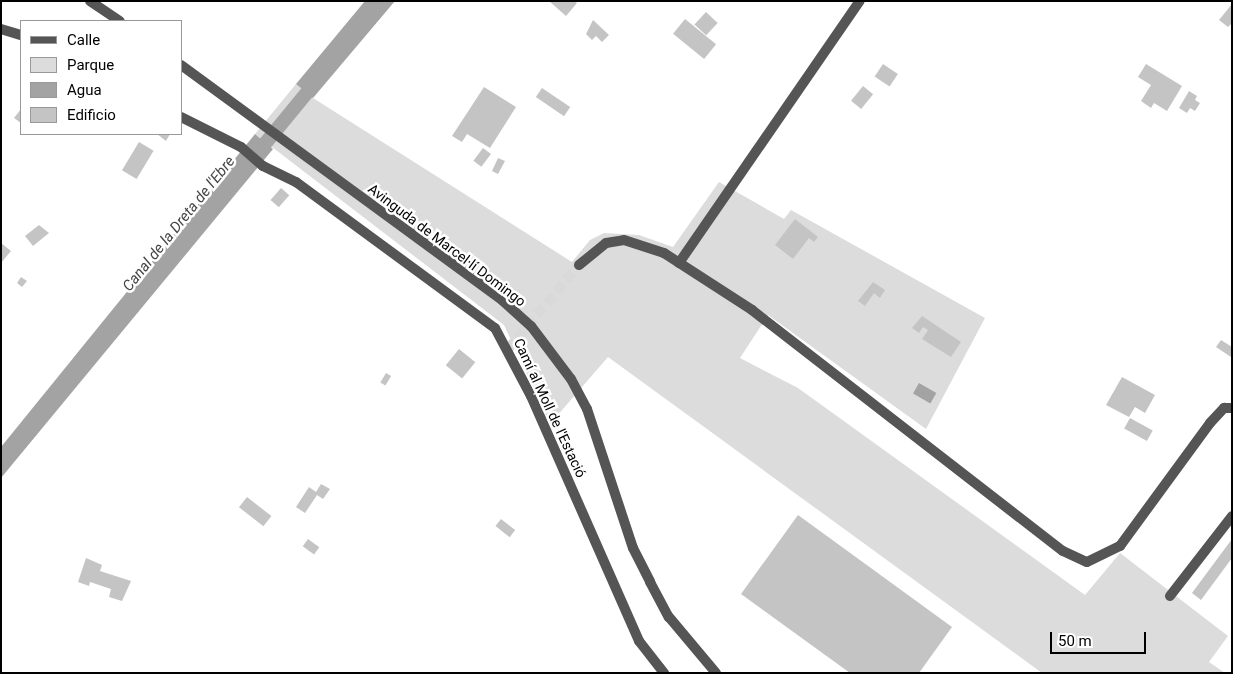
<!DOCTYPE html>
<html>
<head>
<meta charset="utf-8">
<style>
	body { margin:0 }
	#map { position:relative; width:1233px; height:674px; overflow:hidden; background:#fff; font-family:Roboto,sans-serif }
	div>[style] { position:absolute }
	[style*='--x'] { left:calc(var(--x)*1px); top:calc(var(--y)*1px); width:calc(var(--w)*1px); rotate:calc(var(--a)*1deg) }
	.green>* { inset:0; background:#dcdcdc }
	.water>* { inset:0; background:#a3a3a3; transform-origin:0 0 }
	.canal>* { height:14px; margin:-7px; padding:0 7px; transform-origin:7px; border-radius:7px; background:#a3a3a3 }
	.building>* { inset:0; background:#c4c4c4; transform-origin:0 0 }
	.street-tunnel>* { height:10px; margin-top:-5px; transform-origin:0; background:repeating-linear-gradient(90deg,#d9d9d9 0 10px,transparent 0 15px) }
	.street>* { height:10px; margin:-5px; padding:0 5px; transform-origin:5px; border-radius:5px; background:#555 }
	span { translate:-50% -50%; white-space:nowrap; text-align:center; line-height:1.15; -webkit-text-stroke:5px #fff; paint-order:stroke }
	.street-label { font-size:14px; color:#000 }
	.water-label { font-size:15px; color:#444; font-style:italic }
	.frame { position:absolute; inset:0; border:2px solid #000; pointer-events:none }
	.legend { position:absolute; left:20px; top:20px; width:162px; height:115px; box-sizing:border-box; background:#fff; border:1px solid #999; margin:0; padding:6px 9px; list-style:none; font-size:15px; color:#000 }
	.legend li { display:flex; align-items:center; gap:10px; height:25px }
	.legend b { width:25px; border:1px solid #999 }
	.scale { position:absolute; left:1050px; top:632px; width:96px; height:22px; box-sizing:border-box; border:2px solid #000; border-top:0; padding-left:6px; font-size:15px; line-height:18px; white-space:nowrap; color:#000; -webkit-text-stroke:4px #fff; paint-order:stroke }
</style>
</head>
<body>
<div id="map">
	<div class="green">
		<div style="clip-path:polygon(296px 84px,313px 98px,572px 262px,590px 240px,604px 233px,639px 235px,673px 247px,719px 182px,784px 219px,791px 210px,985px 318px,926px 429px,768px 315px,740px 358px,798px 388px,1085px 595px,1120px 553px,1228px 636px,1209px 662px,1225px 673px,1042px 673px,608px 357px,550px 424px,504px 325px,255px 134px)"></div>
	</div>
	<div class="water">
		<div style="clip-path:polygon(365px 1px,395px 1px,313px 98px,296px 84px)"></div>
		<div style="clip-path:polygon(255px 134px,273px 149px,1px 478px,1px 447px)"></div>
		<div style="left:919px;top:383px;width:20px;height:12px;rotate:30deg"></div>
	</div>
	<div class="canal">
		<div style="--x:254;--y:157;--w:101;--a:-50.6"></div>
	</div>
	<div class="building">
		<div style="clip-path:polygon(549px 1px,574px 1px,577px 3px,566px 16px)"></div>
		<div style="clip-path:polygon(1232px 4px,1232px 23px,1228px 27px,1219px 20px)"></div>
		<div style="left:706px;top:12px;width:16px;height:17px;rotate:43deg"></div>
		<div style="left:685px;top:19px;width:40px;height:19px;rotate:39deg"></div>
		<div style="clip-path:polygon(593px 20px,609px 35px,602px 42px,596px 36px,592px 40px,586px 34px)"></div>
		<div style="left:883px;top:64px;width:18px;height:15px;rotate:34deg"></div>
		<div style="clip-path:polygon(1146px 64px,1182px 86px,1167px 111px,1154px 103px,1151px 108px,1141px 101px,1151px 85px,1138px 77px)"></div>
		<div style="left:863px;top:86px;width:13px;height:19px;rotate:39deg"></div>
		<div style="clip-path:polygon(484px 87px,516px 107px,490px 148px,467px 134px,462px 142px,452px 136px)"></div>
		<div style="left:542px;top:88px;width:34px;height:11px;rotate:34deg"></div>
		<div style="clip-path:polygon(1189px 91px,1197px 96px,1195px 100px,1200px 103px,1195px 111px,1190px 108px,1187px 113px,1179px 108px)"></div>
		<div style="clip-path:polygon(21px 109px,21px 123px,14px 118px)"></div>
		<div style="clip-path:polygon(157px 134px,170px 134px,166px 141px)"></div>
		<div style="left:139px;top:142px;width:17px;height:33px;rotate:31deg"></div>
		<div style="left:483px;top:148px;width:10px;height:16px;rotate:37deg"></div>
		<div style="clip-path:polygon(498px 158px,505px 161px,498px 174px,492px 171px)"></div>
		<div style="left:281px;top:188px;width:11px;height:16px;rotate:41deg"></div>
		<div style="clip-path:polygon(795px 219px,818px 237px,814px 242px,809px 238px,793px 259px,775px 245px)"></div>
		<div style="clip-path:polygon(39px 225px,49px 233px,33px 246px,25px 236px)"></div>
		<div style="clip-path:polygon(1px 243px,11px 251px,1px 263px)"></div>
		<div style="clip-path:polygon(21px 277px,27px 281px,22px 287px,17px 283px)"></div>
		<div style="clip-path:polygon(873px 282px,885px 290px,880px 298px,874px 293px,865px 306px,858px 301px)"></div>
		<div style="clip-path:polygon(922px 316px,961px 342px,951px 357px,922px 339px,928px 330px,923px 327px,919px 333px,912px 328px)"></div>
		<div style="clip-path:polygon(1221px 340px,1232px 347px,1231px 357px,1216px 347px)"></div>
		<div style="left:459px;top:349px;width:21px;height:21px;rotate:39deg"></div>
		<div style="left:386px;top:373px;width:6px;height:11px;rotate:31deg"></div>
		<div style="clip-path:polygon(1122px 377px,1155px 395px,1145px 413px,1135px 407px,1129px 417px,1106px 405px)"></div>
		<div style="left:1130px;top:418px;width:26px;height:12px;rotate:29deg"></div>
		<div style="clip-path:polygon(321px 484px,330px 489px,323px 499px,317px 495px,305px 513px,296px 507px,309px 487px,316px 492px)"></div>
		<div style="left:247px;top:497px;width:31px;height:13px;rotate:38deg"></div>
		<div style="clip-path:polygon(798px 515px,952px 627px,919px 673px,850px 673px,741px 594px)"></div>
		<div style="left:501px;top:519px;width:18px;height:9px;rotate:38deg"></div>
		<div style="left:308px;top:539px;width:14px;height:9px;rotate:36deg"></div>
		<div style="clip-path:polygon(1232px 539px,1232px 558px,1201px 600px,1192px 593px)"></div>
		<div style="clip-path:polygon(86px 558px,102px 565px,100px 571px,131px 581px,122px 601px,109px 597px,111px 589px,90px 582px,89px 586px,78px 582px)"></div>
	</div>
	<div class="street-tunnel">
		<div style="--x:508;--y:349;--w:110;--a:-49.8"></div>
	</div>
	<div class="street">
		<div style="--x:90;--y:1;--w:36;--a:34"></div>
		<div style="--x:1;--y:29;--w:21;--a:17"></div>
		<div style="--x:181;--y:65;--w:399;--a:36.2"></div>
		<div style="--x:503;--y:301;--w:38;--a:42"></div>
		<div style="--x:531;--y:326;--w:66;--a:53"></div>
		<div style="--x:571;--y:379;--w:34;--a:62"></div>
		<div style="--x:587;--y:409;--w:146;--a:71.7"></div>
		<div style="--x:633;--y:548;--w:38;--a:63"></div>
		<div style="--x:650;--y:582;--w:40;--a:62"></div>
		<div style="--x:669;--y:617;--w:73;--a:50"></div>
		<div style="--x:181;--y:117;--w:67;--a:26.6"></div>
		<div style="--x:241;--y:147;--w:29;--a:41"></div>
		<div style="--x:263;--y:166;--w:37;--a:26"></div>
		<div style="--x:296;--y:182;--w:247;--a:36.3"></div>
		<div style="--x:495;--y:328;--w:77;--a:62.1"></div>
		<div style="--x:531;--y:396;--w:268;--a:66.2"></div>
		<div style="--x:639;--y:641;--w:41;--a:52"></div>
		<div style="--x:679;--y:263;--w:318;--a:-55.4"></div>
		<div style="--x:579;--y:265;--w:35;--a:-39"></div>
		<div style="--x:606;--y:243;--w:18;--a:-9"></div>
		<div style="--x:624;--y:240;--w:42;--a:18"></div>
		<div style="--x:664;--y:253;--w:105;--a:32.9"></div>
		<div style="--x:752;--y:310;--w:393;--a:37.8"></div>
		<div style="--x:1063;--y:551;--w:26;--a:25"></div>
		<div style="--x:1087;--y:562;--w:37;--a:-26"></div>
		<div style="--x:1120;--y:546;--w:152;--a:-53.8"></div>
		<div style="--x:1210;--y:423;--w:21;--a:-47"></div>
		<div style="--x:1224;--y:408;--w:8;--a:0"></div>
		<div style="--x:1170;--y:596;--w:101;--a:-52.2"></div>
	</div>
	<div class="street-label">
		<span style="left:447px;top:245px;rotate:37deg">Avinguda de Marcel·lí Domingo</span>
		<span style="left:550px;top:408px;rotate:65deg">Camí al Moll de l'Estació</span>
	</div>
	<div class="water-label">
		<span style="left:179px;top:224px;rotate:-51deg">Canal de la Dreta de l'Ebre</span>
	</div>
	<div class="frame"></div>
	<ul class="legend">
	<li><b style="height:6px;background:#555"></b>Calle</li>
	<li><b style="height:14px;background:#dcdcdc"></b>Parque</li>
	<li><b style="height:14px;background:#a3a3a3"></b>Agua</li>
	<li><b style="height:14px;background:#c4c4c4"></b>Edificio</li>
	</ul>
	<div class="scale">50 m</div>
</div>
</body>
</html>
